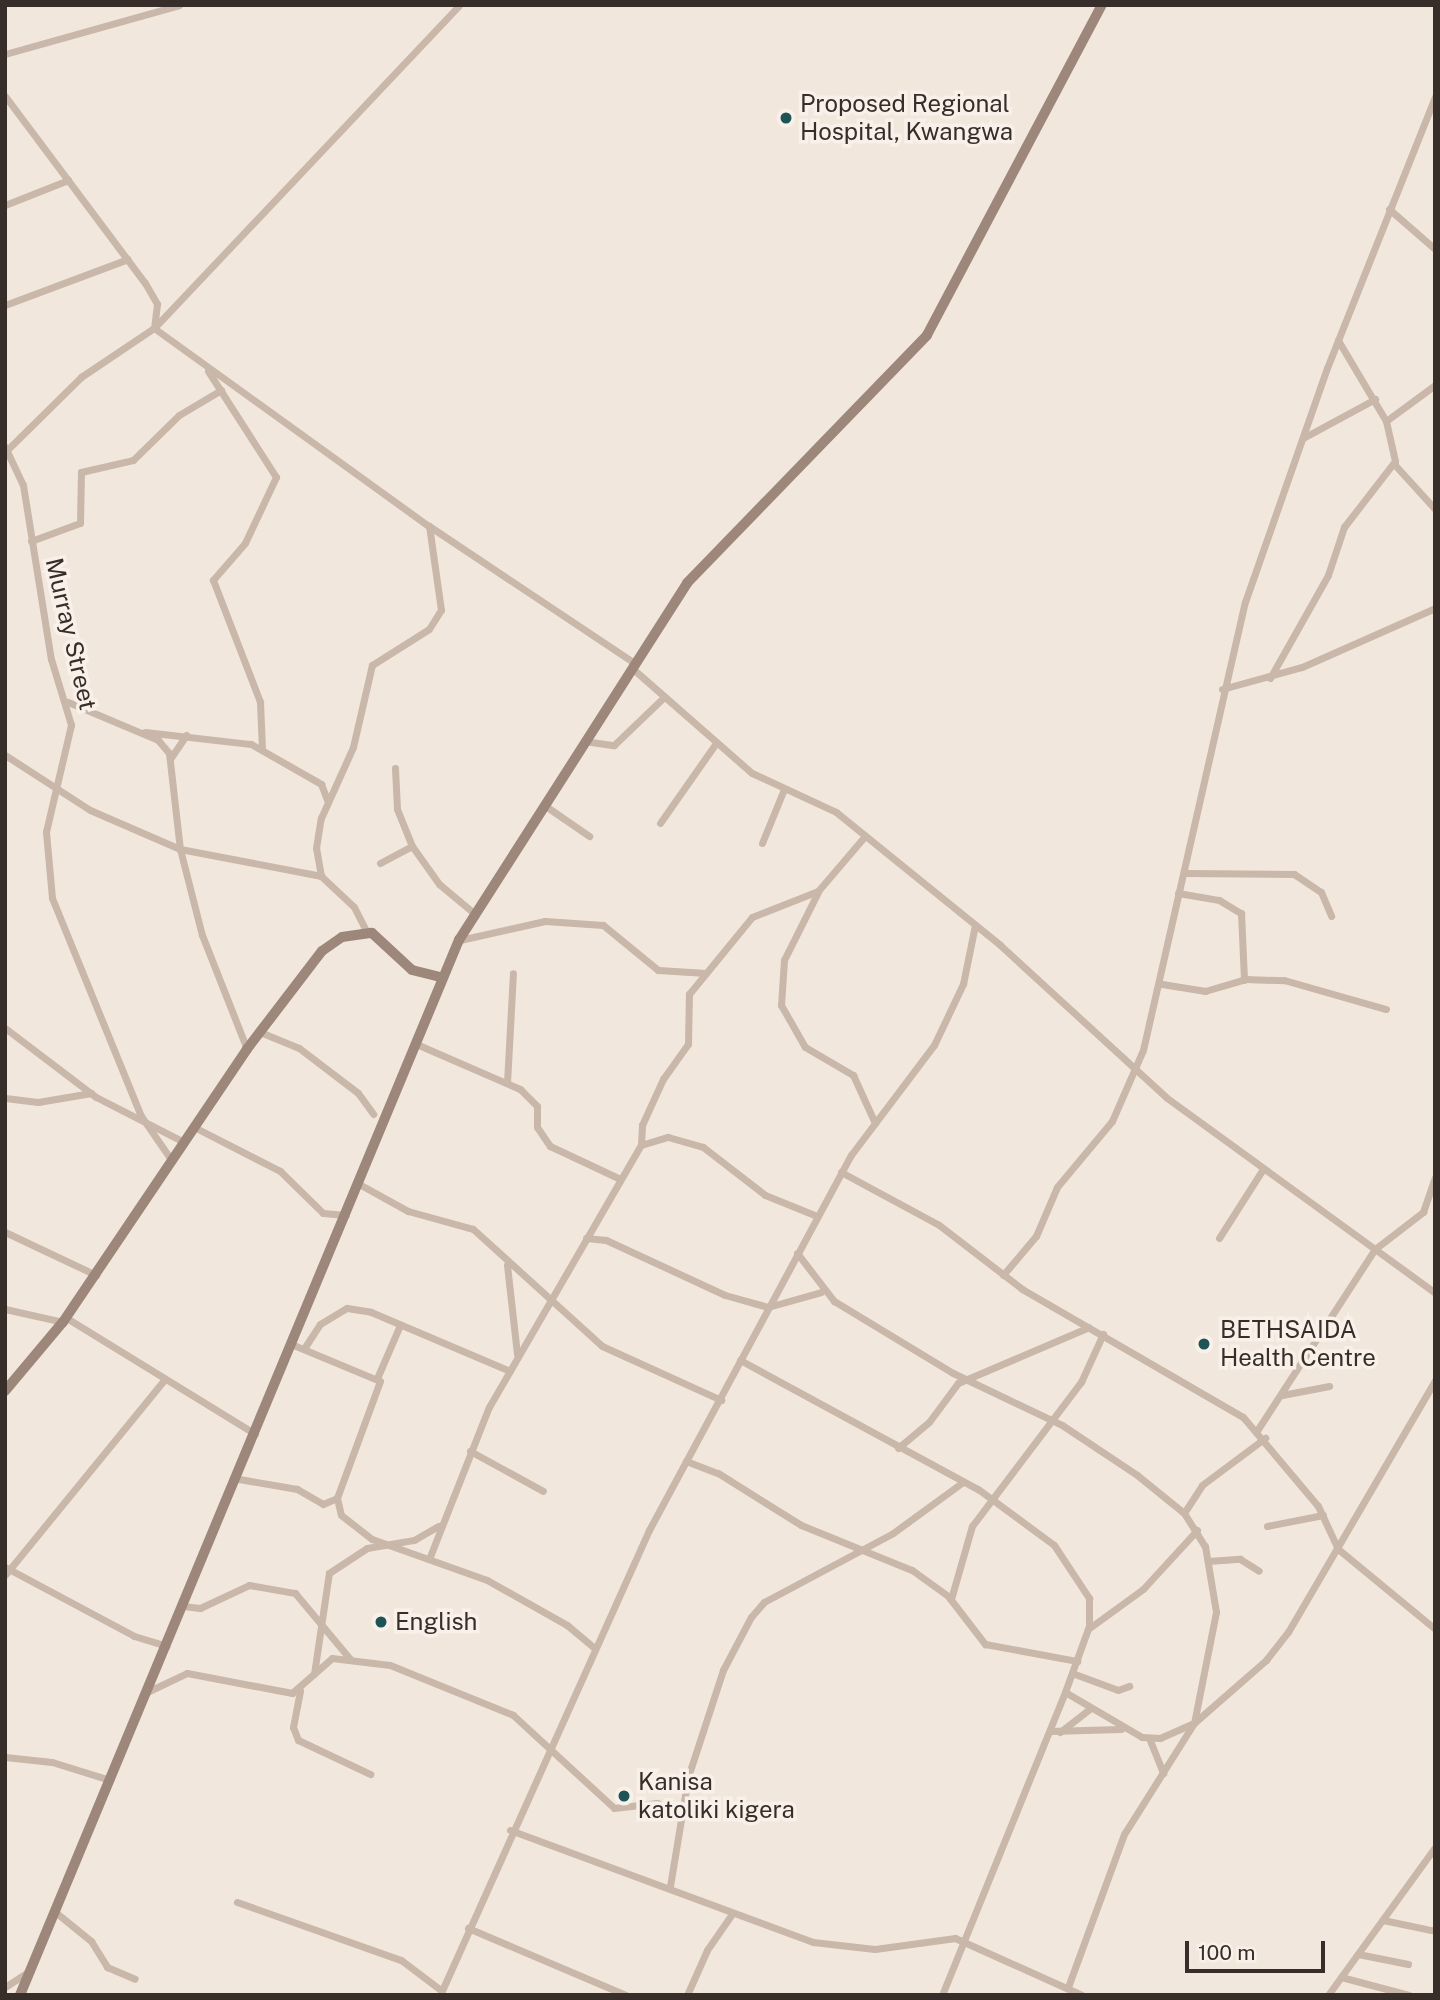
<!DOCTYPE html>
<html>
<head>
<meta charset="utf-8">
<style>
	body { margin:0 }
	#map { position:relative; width:1440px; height:2000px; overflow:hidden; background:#f1e7dd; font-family:"Public Sans",sans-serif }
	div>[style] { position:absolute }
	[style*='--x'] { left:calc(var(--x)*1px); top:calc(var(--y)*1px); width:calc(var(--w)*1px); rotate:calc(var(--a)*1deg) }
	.street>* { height:7px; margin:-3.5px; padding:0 3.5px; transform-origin:3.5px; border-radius:3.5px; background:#c9b7a9 }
	.secondary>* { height:10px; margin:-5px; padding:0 5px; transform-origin:5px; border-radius:5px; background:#9d867a }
	.dots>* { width:19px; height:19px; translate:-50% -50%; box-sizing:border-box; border:4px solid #f9f1e9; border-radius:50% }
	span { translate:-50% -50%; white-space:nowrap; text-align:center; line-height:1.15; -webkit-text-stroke:7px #f9f1e9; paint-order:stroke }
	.poi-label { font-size:24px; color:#372d29 }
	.left { translate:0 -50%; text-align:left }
	.street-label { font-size:24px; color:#372d29 }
	.frame { position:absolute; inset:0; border:7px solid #372d29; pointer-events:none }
	.scale { position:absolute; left:1185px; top:1941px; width:140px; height:32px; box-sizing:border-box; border:4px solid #372d29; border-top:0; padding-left:9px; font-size:21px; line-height:24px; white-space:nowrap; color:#372d29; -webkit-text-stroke:5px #f9f1e9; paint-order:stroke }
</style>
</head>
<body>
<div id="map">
	<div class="street">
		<div style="--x:5;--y:54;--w:181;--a:-15.7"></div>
		<div style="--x:5;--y:96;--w:234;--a:53.2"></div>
		<div style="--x:145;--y:283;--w:24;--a:60"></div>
		<div style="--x:157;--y:304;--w:24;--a:97"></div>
		<div style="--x:5;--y:205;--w:68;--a:-21.6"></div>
		<div style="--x:1389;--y:209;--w:61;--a:41"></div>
		<div style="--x:5;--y:305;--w:131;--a:-20.5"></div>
		<div style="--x:154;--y:328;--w:339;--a:35.8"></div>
		<div style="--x:429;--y:526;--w:249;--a:33.7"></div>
		<div style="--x:208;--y:371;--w:126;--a:57.3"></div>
		<div style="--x:276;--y:477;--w:73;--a:115.2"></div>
		<div style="--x:245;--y:543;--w:49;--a:130.9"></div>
		<div style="--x:213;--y:580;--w:131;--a:68.9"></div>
		<div style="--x:260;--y:702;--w:47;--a:87.6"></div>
		<div style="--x:1386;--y:421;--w:61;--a:-36.3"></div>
		<div style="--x:1303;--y:438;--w:82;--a:-28.4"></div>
		<div style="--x:5;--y:447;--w:42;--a:64.7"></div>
		<div style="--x:23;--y:485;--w:176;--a:80.9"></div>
		<div style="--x:51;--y:659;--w:69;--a:73.1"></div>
		<div style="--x:71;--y:725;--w:110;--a:103.2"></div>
		<div style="--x:46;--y:832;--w:66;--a:84.8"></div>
		<div style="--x:52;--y:898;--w:235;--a:67.8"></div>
		<div style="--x:141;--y:1116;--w:55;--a:55.4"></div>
		<div style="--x:8;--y:449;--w:103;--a:-44.6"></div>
		<div style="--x:81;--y:377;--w:88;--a:-33.9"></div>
		<div style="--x:154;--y:328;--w:444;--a:-46.6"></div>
		<div style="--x:1394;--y:464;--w:61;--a:47.7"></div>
		<div style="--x:31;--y:541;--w:52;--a:-20.2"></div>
		<div style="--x:80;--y:523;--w:51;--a:-88.9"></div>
		<div style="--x:81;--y:472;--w:53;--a:-13"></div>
		<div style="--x:133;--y:460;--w:64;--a:-44.4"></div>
		<div style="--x:179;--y:415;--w:49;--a:-30.8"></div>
		<div style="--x:633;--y:669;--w:158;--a:41.2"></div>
		<div style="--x:752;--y:773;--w:93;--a:24.9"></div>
		<div style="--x:836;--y:812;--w:211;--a:39"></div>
		<div style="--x:1000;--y:945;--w:226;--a:42.5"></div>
		<div style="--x:1167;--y:1098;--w:331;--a:36"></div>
		<div style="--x:1270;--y:678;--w:118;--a:-60.6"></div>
		<div style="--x:1328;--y:575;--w:51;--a:-71.6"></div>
		<div style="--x:1344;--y:527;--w:83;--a:-52.3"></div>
		<div style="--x:1395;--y:461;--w:41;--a:-102.7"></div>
		<div style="--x:1386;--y:421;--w:94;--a:-120.7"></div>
		<div style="--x:1222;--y:689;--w:83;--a:-15.4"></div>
		<div style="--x:1302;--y:667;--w:145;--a:-23.9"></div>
		<div style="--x:68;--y:702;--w:98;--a:22.9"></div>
		<div style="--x:158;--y:740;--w:17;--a:50"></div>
		<div style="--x:169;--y:753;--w:97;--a:83.5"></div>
		<div style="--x:180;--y:849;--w:89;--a:75.7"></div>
		<div style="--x:202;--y:935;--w:123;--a:68.5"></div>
		<div style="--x:145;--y:732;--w:107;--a:6.5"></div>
		<div style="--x:251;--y:744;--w:81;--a:29.7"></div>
		<div style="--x:321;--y:784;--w:19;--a:69"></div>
		<div style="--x:584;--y:741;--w:30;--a:8"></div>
		<div style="--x:614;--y:745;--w:69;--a:-43.8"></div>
		<div style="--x:5;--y:755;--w:101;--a:32.9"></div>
		<div style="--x:90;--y:810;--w:98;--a:23.4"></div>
		<div style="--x:180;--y:849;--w:144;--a:10.8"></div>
		<div style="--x:321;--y:876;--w:45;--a:43.2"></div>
		<div style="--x:354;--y:907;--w:28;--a:63"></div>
		<div style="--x:170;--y:759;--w:29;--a:-56"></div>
		<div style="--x:395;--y:768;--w:41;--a:87.2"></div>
		<div style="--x:397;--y:809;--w:40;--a:68"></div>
		<div style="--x:412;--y:846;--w:47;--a:54.6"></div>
		<div style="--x:439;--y:884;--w:47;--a:39.8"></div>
		<div style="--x:544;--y:805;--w:55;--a:34.6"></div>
		<div style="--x:660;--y:823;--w:98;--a:-55"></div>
		<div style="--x:762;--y:843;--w:58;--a:-67.8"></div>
		<div style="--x:380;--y:863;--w:36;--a:-28"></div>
		<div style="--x:1184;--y:873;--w:110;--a:0.5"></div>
		<div style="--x:1294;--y:874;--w:32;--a:34"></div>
		<div style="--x:1321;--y:892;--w:26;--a:67"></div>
		<div style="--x:321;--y:876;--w:28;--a:-100"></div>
		<div style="--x:316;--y:848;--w:30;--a:-81"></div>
		<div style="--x:321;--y:818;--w:78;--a:-65.7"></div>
		<div style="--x:353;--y:747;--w:84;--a:-77"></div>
		<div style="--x:372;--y:665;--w:67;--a:-32.3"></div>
		<div style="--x:429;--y:629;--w:22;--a:-58"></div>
		<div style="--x:441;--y:610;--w:85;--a:-98.1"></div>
		<div style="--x:818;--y:892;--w:76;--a:116.6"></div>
		<div style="--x:784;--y:960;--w:45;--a:93.8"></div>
		<div style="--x:781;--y:1005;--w:48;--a:60.3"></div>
		<div style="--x:805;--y:1047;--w:56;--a:30.3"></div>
		<div style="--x:853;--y:1075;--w:53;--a:65.4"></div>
		<div style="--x:1178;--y:893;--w:42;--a:9.7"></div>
		<div style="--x:1219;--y:900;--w:26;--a:31"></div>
		<div style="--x:1241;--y:913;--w:67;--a:87.4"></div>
		<div style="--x:460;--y:940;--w:87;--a:-12.6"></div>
		<div style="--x:545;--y:921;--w:58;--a:3.9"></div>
		<div style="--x:603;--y:925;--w:71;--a:39.3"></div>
		<div style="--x:658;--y:970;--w:48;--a:3.6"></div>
		<div style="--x:1162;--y:984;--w:44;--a:9.2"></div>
		<div style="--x:1205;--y:991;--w:43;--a:-16.3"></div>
		<div style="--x:1246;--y:979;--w:38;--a:2"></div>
		<div style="--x:1284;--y:980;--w:106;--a:15.9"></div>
		<div style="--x:5;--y:1028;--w:114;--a:37.2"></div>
		<div style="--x:96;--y:1097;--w:99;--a:27.1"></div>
		<div style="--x:260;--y:1032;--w:42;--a:22.3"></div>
		<div style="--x:299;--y:1048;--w:74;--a:37.3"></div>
		<div style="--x:358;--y:1093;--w:26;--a:54"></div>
		<div style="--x:414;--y:1043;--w:116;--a:23.5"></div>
		<div style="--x:520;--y:1089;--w:24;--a:45"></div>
		<div style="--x:537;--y:1106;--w:21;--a:90"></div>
		<div style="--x:537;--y:1127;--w:23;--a:56"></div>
		<div style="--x:550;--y:1146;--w:77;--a:25.2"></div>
		<div style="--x:507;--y:1083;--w:110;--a:-86.9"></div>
		<div style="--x:5;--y:1098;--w:33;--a:7"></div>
		<div style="--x:38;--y:1102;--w:54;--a:-9.6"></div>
		<div style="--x:194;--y:1127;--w:97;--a:27.1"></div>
		<div style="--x:280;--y:1171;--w:60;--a:44.3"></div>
		<div style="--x:323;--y:1213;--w:23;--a:5"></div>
		<div style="--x:641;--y:1145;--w:20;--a:-87"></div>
		<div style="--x:642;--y:1125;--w:51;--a:-65.5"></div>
		<div style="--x:663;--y:1079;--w:43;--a:-54.5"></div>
		<div style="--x:688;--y:1044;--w:50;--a:-88.9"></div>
		<div style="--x:689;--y:994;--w:99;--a:-50.7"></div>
		<div style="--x:752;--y:917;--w:71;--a:-21.5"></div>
		<div style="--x:818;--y:891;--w:72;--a:-49.5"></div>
		<div style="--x:841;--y:1172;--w:111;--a:28.4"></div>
		<div style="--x:939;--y:1225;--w:105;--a:37.6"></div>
		<div style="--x:1022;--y:1289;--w:255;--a:30.1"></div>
		<div style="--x:1243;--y:1417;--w:116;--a:49.9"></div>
		<div style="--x:1318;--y:1506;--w:47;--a:65.1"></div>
		<div style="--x:1338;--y:1549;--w:126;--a:39.5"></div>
		<div style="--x:359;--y:1184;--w:56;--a:28.9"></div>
		<div style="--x:408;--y:1211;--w:67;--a:15.5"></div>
		<div style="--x:473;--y:1229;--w:174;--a:42.2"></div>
		<div style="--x:602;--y:1346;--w:131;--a:24.4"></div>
		<div style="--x:5;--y:1232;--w:101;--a:25.3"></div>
		<div style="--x:586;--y:1238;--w:20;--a:6"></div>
		<div style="--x:606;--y:1240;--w:131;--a:24.8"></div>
		<div style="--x:725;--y:1295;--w:45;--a:15.6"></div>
		<div style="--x:768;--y:1307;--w:55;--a:-15.8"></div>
		<div style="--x:1219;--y:1238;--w:82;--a:-57.5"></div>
		<div style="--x:797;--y:1253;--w:61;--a:52.4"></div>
		<div style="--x:834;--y:1301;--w:139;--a:31.2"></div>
		<div style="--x:953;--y:1373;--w:121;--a:25.5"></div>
		<div style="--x:1062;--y:1425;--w:90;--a:33.7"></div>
		<div style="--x:1137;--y:1475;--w:60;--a:39"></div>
		<div style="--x:1184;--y:1513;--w:39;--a:58"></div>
		<div style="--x:1205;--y:1546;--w:67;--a:80.5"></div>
		<div style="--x:1216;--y:1612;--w:113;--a:101.2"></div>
		<div style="--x:1194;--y:1723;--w:131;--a:122.2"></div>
		<div style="--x:1124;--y:1834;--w:163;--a:110.1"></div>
		<div style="--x:507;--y:1265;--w:90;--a:83.6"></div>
		<div style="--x:1003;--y:1275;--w:51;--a:-49.8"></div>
		<div style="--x:1036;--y:1236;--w:53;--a:-66.8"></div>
		<div style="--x:1057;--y:1187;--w:86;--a:-50.2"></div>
		<div style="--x:1112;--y:1121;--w:77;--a:-66.4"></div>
		<div style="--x:1143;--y:1050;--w:459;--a:-77.2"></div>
		<div style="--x:1245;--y:602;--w:248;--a:-70.7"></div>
		<div style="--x:1327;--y:368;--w:292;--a:-68.3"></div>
		<div style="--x:5;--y:1309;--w:59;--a:12.6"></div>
		<div style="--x:65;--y:1317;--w:223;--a:31.6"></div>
		<div style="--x:291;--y:1344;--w:96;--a:22.6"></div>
		<div style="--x:380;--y:1381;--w:125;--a:110.2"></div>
		<div style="--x:337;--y:1498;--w:17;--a:77"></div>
		<div style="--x:341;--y:1515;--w:39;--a:38"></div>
		<div style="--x:372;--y:1539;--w:122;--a:19.6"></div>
		<div style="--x:487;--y:1580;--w:92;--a:29.4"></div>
		<div style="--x:567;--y:1625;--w:34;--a:40"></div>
		<div style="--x:305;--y:1347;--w:27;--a:-57"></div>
		<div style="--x:320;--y:1324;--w:31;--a:-31"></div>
		<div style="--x:347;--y:1308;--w:24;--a:9"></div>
		<div style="--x:371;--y:1312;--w:151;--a:23"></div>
		<div style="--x:740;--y:1360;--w:271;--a:28.5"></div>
		<div style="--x:978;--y:1489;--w:94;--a:36.4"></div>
		<div style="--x:1054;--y:1545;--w:64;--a:56.6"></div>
		<div style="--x:1089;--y:1598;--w:28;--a:90"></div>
		<div style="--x:1089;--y:1626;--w:70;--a:110"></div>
		<div style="--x:1065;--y:1692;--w:327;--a:112.1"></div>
		<div style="--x:378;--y:1376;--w:56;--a:-66.7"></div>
		<div style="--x:1282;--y:1395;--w:48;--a:-10.8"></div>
		<div style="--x:1258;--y:1429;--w:215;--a:-57"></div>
		<div style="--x:1375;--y:1249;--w:61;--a:-37.6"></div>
		<div style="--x:1423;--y:1212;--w:36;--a:-71"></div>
		<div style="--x:898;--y:1448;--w:40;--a:-40"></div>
		<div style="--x:929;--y:1422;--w:49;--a:-53.4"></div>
		<div style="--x:958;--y:1383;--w:142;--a:-23.1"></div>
		<div style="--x:470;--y:1451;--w:83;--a:28.7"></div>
		<div style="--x:686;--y:1461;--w:34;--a:21"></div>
		<div style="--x:718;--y:1473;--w:98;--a:32.1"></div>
		<div style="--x:801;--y:1525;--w:120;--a:22.1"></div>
		<div style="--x:912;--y:1570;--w:44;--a:35.8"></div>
		<div style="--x:948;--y:1596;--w:61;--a:52.4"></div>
		<div style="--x:985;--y:1644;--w:94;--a:10.5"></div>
		<div style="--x:239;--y:1479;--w:59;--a:9.8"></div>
		<div style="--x:297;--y:1489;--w:30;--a:30"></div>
		<div style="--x:323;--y:1504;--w:15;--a:-23"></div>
		<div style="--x:1184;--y:1513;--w:33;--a:-57"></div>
		<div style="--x:1202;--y:1485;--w:79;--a:-36.7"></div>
		<div style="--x:1267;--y:1526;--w:57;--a:-11.1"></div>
		<div style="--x:429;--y:1559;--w:163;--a:-68.5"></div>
		<div style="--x:489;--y:1407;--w:303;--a:-59.9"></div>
		<div style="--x:641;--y:1145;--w:28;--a:-17"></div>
		<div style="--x:668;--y:1137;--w:36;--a:16"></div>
		<div style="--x:703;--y:1147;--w:78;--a:37.7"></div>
		<div style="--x:765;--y:1195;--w:56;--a:22"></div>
		<div style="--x:1208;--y:1561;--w:32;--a:-4"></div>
		<div style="--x:1240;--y:1559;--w:22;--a:32"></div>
		<div style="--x:5;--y:1567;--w:146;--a:28.1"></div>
		<div style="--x:134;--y:1636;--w:34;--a:17"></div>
		<div style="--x:5;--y:1575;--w:252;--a:-50.8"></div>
		<div style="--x:951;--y:1599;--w:76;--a:-74"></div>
		<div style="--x:972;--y:1526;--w:181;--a:-52.9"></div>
		<div style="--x:1081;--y:1382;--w:53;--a:-65.4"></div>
		<div style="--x:183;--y:1606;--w:17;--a:7"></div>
		<div style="--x:200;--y:1608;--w:54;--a:-25.1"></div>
		<div style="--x:249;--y:1585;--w:47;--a:9.9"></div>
		<div style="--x:295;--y:1593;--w:86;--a:50.2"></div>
		<div style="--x:1088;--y:1629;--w:68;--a:-36"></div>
		<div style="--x:1143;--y:1589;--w:80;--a:-47.5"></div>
		<div style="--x:1072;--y:1673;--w:49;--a:20.3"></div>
		<div style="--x:1118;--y:1690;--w:12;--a:-20"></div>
		<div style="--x:314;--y:1674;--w:102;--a:-81.6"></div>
		<div style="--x:329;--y:1573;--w:45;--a:-33.3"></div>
		<div style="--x:367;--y:1548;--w:48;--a:-9.7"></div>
		<div style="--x:414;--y:1540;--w:28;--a:-30"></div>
		<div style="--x:300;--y:1691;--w:37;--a:101"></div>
		<div style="--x:293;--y:1727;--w:14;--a:69"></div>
		<div style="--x:298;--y:1740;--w:80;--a:25.3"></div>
		<div style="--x:147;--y:1692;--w:44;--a:-25.4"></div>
		<div style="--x:187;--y:1673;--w:107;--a:10.8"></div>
		<div style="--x:292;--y:1693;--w:53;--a:-41.2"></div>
		<div style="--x:332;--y:1658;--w:58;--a:6.9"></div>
		<div style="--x:390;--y:1665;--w:133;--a:22.1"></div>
		<div style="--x:513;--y:1715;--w:137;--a:42.6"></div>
		<div style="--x:614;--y:1808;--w:43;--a:-6.6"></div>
		<div style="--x:657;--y:1803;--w:24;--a:22"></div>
		<div style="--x:1065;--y:1692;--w:89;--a:30.3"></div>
		<div style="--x:1142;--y:1737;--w:18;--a:3"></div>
		<div style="--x:1160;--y:1738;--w:37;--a:-24"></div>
		<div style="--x:1194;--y:1723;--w:96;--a:-41.2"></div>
		<div style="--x:1266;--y:1660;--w:36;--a:-52"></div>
		<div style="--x:1288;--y:1632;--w:292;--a:-59.7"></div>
		<div style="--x:1050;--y:1731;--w:71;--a:-1.6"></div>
		<div style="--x:1060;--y:1732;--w:37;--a:-38"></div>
		<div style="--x:1149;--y:1738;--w:38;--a:68"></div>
		<div style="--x:5;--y:1757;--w:47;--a:6.1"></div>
		<div style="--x:52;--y:1762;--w:61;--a:17.2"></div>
		<div style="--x:510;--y:1830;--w:323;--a:20.3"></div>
		<div style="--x:813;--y:1942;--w:62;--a:6.4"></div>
		<div style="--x:875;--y:1949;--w:81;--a:-7.8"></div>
		<div style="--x:955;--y:1938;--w:139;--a:24.2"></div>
		<div style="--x:670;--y:1886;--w:110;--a:-80.6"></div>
		<div style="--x:688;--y:1777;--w:113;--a:-71.9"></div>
		<div style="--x:723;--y:1670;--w:60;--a:-62.2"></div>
		<div style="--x:751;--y:1617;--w:20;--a:-49"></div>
		<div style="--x:764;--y:1602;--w:146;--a:-28.1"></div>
		<div style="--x:893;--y:1533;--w:87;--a:-36.1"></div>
		<div style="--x:237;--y:1902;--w:174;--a:19.5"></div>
		<div style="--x:401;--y:1960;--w:51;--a:37.1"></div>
		<div style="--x:54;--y:1911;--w:48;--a:39"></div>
		<div style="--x:91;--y:1941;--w:31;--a:58"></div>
		<div style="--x:107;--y:1967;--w:30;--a:23"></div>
		<div style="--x:1383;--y:1920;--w:53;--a:11.9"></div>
		<div style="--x:468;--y:1928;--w:172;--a:23"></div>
		<div style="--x:1358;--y:1954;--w:51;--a:11.3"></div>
		<div style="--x:1341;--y:1977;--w:70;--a:14.8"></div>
		<div style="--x:5;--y:1987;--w:27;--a:-33"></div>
		<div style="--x:440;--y:1995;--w:510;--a:-65.8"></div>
		<div style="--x:649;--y:1530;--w:426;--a:-61.7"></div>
		<div style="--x:851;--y:1155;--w:138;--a:-53"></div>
		<div style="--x:934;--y:1045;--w:68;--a:-64.6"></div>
		<div style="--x:963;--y:984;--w:60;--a:-78.5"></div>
		<div style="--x:687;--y:1995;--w:49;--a:-66"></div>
		<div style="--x:707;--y:1950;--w:44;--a:-55.2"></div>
		<div style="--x:1328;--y:1995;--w:183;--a:-54.1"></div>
	</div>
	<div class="secondary">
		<div style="--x:5;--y:1391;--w:90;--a:-50"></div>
		<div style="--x:63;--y:1322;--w:329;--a:-56"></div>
		<div style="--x:247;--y:1049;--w:123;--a:-52.6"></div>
		<div style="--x:322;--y:951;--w:24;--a:-35"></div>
		<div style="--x:342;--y:937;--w:30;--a:-8"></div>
		<div style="--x:372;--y:933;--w:54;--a:42.8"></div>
		<div style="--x:412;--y:970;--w:29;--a:14"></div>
		<div style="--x:20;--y:1995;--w:1143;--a:-67.41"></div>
		<div style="--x:459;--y:940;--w:424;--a:-57.4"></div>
		<div style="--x:687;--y:583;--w:345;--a:-45.9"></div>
		<div style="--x:927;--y:335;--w:374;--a:-62.1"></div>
	</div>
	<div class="dots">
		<div style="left:786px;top:118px;background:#1f5457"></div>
		<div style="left:1204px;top:1344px;background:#1f5457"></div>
		<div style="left:381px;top:1622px;background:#1f5457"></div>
		<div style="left:624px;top:1796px;background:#1f5457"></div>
	</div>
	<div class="poi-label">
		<span class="left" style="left:800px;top:118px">Proposed Regional<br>Hospital, Kwangwa</span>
		<span class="left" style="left:1220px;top:1344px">BETHSAIDA<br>Health Centre</span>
		<span class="left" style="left:395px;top:1622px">English</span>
		<span class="left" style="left:638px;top:1796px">Kanisa<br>katoliki kigera</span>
	</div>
	<div class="street-label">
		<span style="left:71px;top:634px;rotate:77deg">Murray Street</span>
	</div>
	<div class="frame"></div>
	<div class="scale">100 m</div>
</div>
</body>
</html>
